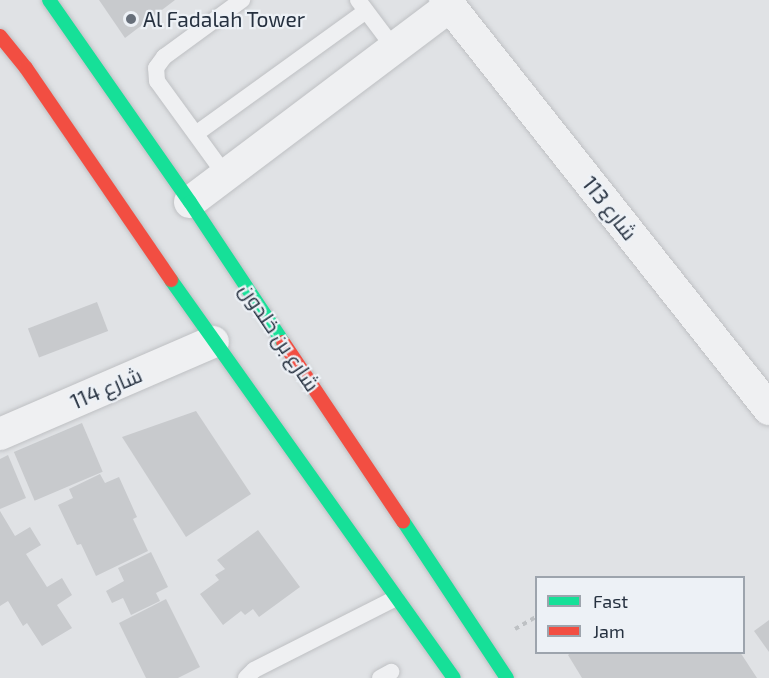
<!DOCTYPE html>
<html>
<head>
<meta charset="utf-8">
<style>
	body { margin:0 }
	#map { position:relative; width:769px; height:678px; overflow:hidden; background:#e0e2e5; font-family:"Exo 2",Cairo,sans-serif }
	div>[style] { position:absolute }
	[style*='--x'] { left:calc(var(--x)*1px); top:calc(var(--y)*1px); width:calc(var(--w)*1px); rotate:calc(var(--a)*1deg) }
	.building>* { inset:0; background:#c8cacd; transform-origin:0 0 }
	.path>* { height:4px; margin-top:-2px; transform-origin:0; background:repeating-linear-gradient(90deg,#bec1c4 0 4.5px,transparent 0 9px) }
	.roads { filter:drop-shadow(0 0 2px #bec0c3) drop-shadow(0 0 2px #bec0c3) }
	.lane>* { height:16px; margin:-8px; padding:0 8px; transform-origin:8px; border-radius:8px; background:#eff0f2 }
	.street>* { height:32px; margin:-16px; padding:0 16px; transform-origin:16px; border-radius:16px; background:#eff0f2 }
	.fast>* { height:14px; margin:-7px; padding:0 7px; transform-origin:7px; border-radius:7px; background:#16e098 }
	.jam>* { height:14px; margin:-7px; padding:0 7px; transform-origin:7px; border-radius:7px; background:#f24e42 }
	.dots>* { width:16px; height:16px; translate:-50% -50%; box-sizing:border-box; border:3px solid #edf1f6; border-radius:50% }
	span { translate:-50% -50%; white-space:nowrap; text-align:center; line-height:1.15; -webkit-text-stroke:4.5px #edf1f6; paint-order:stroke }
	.poi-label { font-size:21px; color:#263140 }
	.left { translate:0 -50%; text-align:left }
	.street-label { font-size:21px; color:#263140 }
	.legend { position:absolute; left:535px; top:576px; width:210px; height:78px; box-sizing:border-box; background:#edf1f6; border:2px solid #9da4ad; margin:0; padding:8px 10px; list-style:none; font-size:18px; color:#263140 }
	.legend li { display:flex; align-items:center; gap:12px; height:30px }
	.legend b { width:30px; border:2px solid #9da4ad }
</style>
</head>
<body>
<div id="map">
	<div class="building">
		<div style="clip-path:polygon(99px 0,175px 0,125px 38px)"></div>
		<div style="left:97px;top:302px;width:31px;height:74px;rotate:69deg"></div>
		<div style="clip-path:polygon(196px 411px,251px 494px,186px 537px,122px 437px)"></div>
		<div style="left:82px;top:423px;width:53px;height:74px;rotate:67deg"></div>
		<div style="clip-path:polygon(8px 455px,26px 498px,0 509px,0 459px)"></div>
		<div style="clip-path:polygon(100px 474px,105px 483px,119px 477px,137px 517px,133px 519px,148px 551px,96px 576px,81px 544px,77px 545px,58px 505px,73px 498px,69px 489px)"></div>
		<div style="clip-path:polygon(0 511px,15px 536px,30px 527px,41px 545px,26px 554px,47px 587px,62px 578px,72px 595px,57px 605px,72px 628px,42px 646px,27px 623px,23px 626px,8px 601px,0 606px)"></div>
		<div style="clip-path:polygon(258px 530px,300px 587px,259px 617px,253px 609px,245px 615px,241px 611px,223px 625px,200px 594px,219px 580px,215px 575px,225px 569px,217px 560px)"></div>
		<div style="clip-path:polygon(151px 552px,168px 587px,156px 593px,160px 601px,131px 615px,123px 598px,112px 603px,106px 591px,124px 581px,118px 568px)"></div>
		<div style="clip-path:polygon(166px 599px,200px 667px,178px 678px,146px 678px,119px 623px)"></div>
		<div style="clip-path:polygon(769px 620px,769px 652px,754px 631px)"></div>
		<div style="clip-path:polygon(572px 652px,740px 652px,757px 678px,582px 678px,568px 655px)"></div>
	</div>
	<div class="path">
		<div style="--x:515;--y:629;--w:24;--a:-30"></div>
	</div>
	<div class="roads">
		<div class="lane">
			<div style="--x:358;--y:0;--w:60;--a:53.1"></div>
			<div style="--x:197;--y:133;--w:208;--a:-35.8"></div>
			<div style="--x:226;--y:176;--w:117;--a:-126"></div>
			<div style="--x:157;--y:81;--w:13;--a:-94"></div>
			<div style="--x:156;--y:68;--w:14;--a:-54"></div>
			<div style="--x:164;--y:57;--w:97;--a:-36.2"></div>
			<div style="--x:246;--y:678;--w:11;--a:-45"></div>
			<div style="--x:254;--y:670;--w:159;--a:-26.9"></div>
			<div style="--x:380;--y:678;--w:13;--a:-29"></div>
		</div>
		<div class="street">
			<div style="--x:445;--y:0;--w:522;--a:51.61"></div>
			<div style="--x:190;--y:202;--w:326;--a:-37"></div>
			<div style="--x:0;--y:434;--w:232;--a:-23.4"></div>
		</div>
		<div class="fast">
			<div style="--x:49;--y:0;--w:246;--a:55.1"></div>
			<div style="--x:190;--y:202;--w:168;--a:56.4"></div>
			<div style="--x:171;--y:280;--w:488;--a:54.6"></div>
			<div style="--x:403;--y:521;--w:188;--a:56.5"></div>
		</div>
		<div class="jam">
			<div style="--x:0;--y:36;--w:41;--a:50.9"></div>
			<div style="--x:26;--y:68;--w:257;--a:55.6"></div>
			<div style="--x:283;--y:342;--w:216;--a:56.2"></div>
		</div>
	</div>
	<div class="dots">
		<div style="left:131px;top:19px;background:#676f7a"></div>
	</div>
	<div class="poi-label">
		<span class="left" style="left:143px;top:19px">Al Fadalah Tower</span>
	</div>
	<div class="street-label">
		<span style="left:610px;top:208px;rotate:52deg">شارع 113</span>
		<span style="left:280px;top:337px;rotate:56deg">شارع بن خلدون</span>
		<span style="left:106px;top:388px;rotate:-23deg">شارع 114</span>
	</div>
	<ul class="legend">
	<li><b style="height:8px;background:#16e098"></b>Fast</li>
	<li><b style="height:8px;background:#f24e42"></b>Jam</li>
	</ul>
</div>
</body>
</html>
